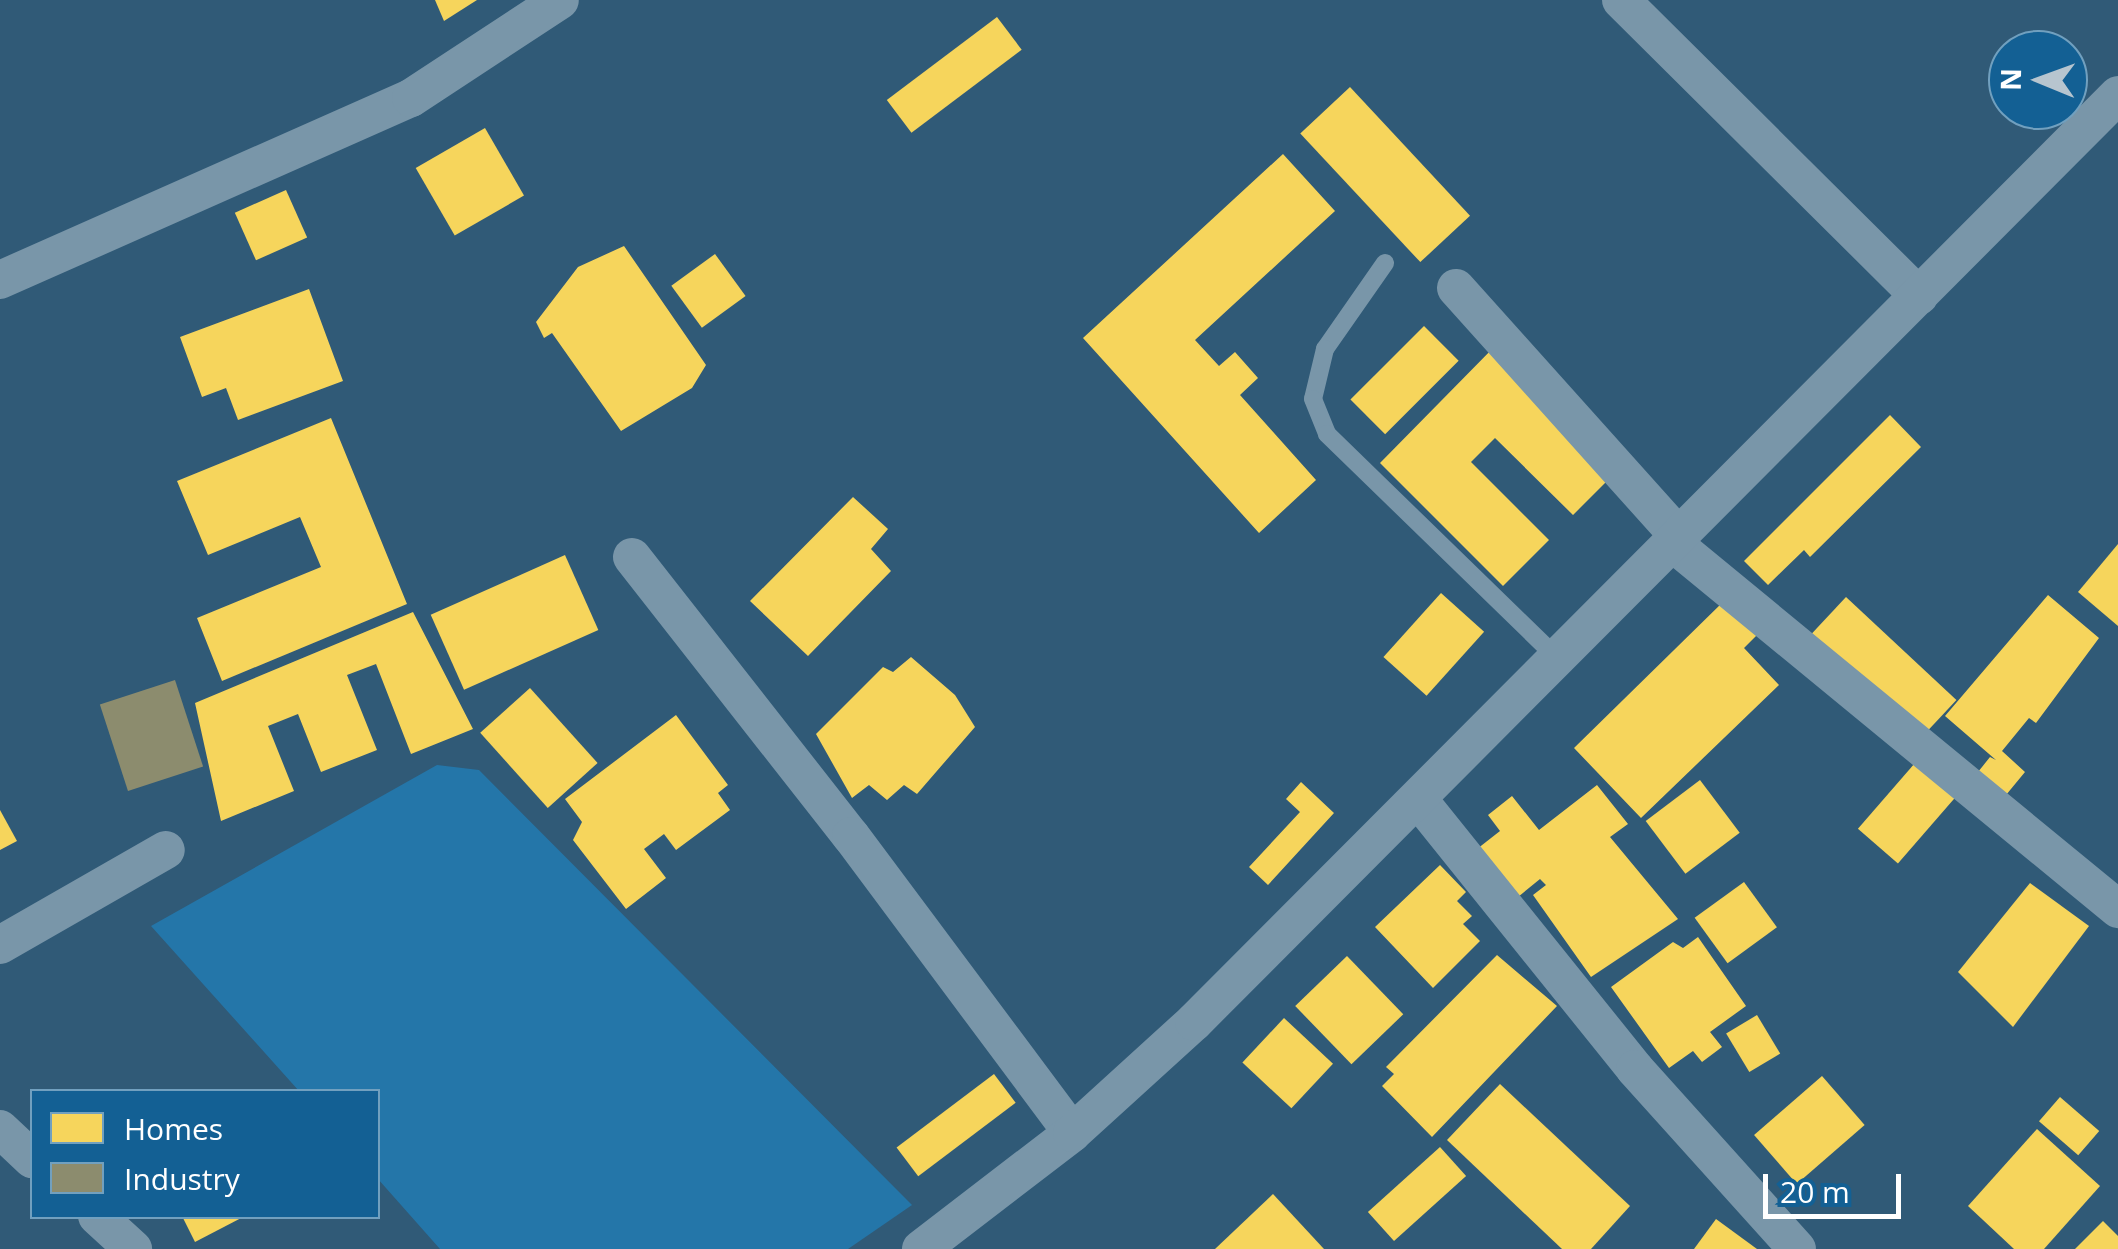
<!DOCTYPE html>
<html>
<head>
<meta charset="utf-8">
<style>
	body { margin:0 }
	#map { position:relative; width:2118px; height:1249px; overflow:hidden; background:#305a77; font-family:"Open Sans",sans-serif }
	div>[style] { position:absolute }
	[style*='--x'] { left:calc(var(--x)*1px); top:calc(var(--y)*1px); width:calc(var(--w)*1px); rotate:calc(var(--a)*1deg) }
	.green>* { inset:0; background:#2476a9 }
	.homes>* { inset:0; background:#f6d55c; transform-origin:0 0 }
	.industry>* { inset:0; background:#8c8c6e; transform-origin:0 0 }
	.service>* { height:18px; margin:-9px; padding:0 9px; transform-origin:9px; border-radius:9px; background:#7996a9 }
	.minor>* { height:38px; margin:-19px; padding:0 19px; transform-origin:19px; border-radius:19px; background:#7996a9 }
	span { translate:-50% -50%; white-space:nowrap; text-align:center; line-height:1.15; -webkit-text-stroke:10px #136094; paint-order:stroke }
	.legend { position:absolute; left:30px; top:1089px; width:350px; height:130px; box-sizing:border-box; background:#136094; border:2px solid #71a0bf; margin:0; padding:12px 18px; list-style:none; font-size:30px; color:#fff }
	.legend li { display:flex; align-items:center; gap:20px; height:50px }
	.legend b { width:50px; border:2px solid #71a0bf }
	.north { position:absolute; left:1988px; top:30px; width:100px; height:100px; box-sizing:border-box; background:#136094; border:2px solid #71a0bf; border-radius:50%; rotate:271deg; font-size:28px; font-weight:700; line-height:40px; text-align:center; color:#fff }
	.north::after { content:''; display:block; margin:auto; width:35px; height:45px; background:#b7c5cf; clip-path:polygon(50% 0,100% 100%,50% 72%,0 100%) }
	.scale { position:absolute; left:1763px; top:1174px; width:138px; height:45px; box-sizing:border-box; border:5px solid #fff; border-top:0; padding-left:12px; font-size:30px; line-height:35px; white-space:nowrap; color:#fff; -webkit-text-stroke:8px #136094; paint-order:stroke }
</style>
</head>
<body>
<div id="map">
	<div class="green">
		<div style="clip-path:polygon(437px 765px,479px 770px,912px 1205px,848px 1249px,440px 1249px,378px 1179px,378px 1092px,299px 1091px,151px 926px)"></div>
	</div>
	<div class="homes">
		<div style="clip-path:polygon(435px 0,477px 0,444px 21px)"></div>
		<div style="left:997px;top:17px;width:41px;height:138px;rotate:53deg"></div>
		<div style="left:1350px;top:87px;width:176px;height:68px;rotate:47deg"></div>
		<div style="left:485px;top:128px;width:78px;height:80px;rotate:60deg"></div>
		<div style="clip-path:polygon(1283px 154px,1335px 211px,1195px 340px,1219px 366px,1235px 352px,1258px 378px,1240px 395px,1316px 480px,1259px 533px,1083px 338px)"></div>
		<div style="left:286px;top:190px;width:52px;height:56px;rotate:66deg"></div>
		<div style="clip-path:polygon(624px 246px,706px 365px,692px 388px,621px 431px,552px 333px,544px 338px,536px 322px,578px 267px)"></div>
		<div style="left:715px;top:254px;width:52px;height:54px;rotate:54deg"></div>
		<div style="clip-path:polygon(309px 289px,343px 381px,238px 420px,226px 388px,202px 397px,180px 337px)"></div>
		<div style="left:1424px;top:326px;width:49px;height:104px;rotate:45deg"></div>
		<div style="clip-path:polygon(1499px 342px,1623px 465px,1573px 515px,1495px 438px,1471px 462px,1549px 540px,1503px 586px,1380px 463px)"></div>
		<div style="clip-path:polygon(1890px 415px,1921px 447px,1810px 557px,1804px 550px,1768px 585px,1744px 561px)"></div>
		<div style="clip-path:polygon(331px 418px,407px 604px,222px 681px,197px 618px,321px 567px,300px 517px,208px 555px,177px 481px)"></div>
		<div style="clip-path:polygon(853px 497px,888px 529px,871px 549px,891px 571px,808px 656px,750px 601px)"></div>
		<div style="clip-path:polygon(2118px 544px,2118px 626px,2078px 592px)"></div>
		<div style="left:565px;top:555px;width:82px;height:147px;rotate:66deg"></div>
		<div style="left:1441px;top:593px;width:58px;height:86px;rotate:42deg"></div>
		<div style="clip-path:polygon(2048px 595px,2099px 638px,2036px 723px,2029px 718px,2002px 751px,2025px 772px,2006px 795px,1978px 772px,1990px 757px,1996px 760px,1945px 716px)"></div>
		<div style="left:1846px;top:597px;width:151px;height:50px;rotate:43deg"></div>
		<div style="clip-path:polygon(1724px 601px,1757px 635px,1744px 648px,1779px 685px,1641px 818px,1574px 748px)"></div>
		<div style="clip-path:polygon(413px 612px,473px 729px,411px 754px,376px 664px,347px 675px,377px 750px,321px 772px,298px 714px,268px 726px,294px 791px,221px 821px,195px 703px)"></div>
		<div style="clip-path:polygon(911px 657px,955px 695px,975px 727px,917px 794px,904px 785px,887px 800px,869px 785px,852px 798px,816px 734px,883px 667px,893px 672px)"></div>
		<div style="left:530px;top:688px;width:101px;height:67px;rotate:48deg"></div>
		<div style="clip-path:polygon(676px 715px,728px 785px,718px 793px,730px 810px,676px 850px,664px 834px,644px 849px,666px 878px,626px 909px,573px 840px,582px 822px,565px 799px)"></div>
		<div style="left:1915px;top:763px;width:53px;height:87px;rotate:41deg"></div>
		<div style="left:1700px;top:780px;width:66px;height:68px;rotate:53deg"></div>
		<div style="clip-path:polygon(1301px 782px,1334px 813px,1268px 885px,1249px 867px,1300px 812px,1286px 799px)"></div>
		<div style="clip-path:polygon(1597px 785px,1628px 824px,1610px 837px,1678px 919px,1591px 977px,1533px 895px,1546px 885px,1540px 879px,1518px 897px,1477px 849px,1500px 831px,1488px 815px,1512px 796px,1539px 830px)"></div>
		<div style="clip-path:polygon(0 810px,17px 841px,0 850px)"></div>
		<div style="clip-path:polygon(1440px 865px,1466px 892px,1457px 901px,1472px 916px,1463px 924px,1480px 941px,1433px 988px,1375px 927px)"></div>
		<div style="left:1744px;top:882px;width:56px;height:61px;rotate:54deg"></div>
		<div style="clip-path:polygon(2030px 883px,2089px 926px,2013px 1027px,1958px 972px)"></div>
		<div style="clip-path:polygon(1698px 937px,1746px 1006px,1710px 1032px,1722px 1047px,1702px 1062px,1693px 1051px,1669px 1068px,1611px 987px,1673px 942px,1683px 948px)"></div>
		<div style="clip-path:polygon(1497px 955px,1557px 1006px,1432px 1137px,1382px 1086px,1394px 1074px,1386px 1067px)"></div>
		<div style="left:1347px;top:956px;width:81px;height:72px;rotate:46deg"></div>
		<div style="left:1757px;top:1015px;width:45px;height:36px;rotate:59deg"></div>
		<div style="left:1284px;top:1018px;width:67px;height:61px;rotate:43deg"></div>
		<div style="left:994px;top:1074px;width:36px;height:122px;rotate:53deg"></div>
		<div style="left:1822px;top:1076px;width:65px;height:90px;rotate:49deg"></div>
		<div style="clip-path:polygon(1500px 1084px,1630px 1206px,1591px 1249px,1562px 1249px,1447px 1140px)"></div>
		<div style="left:2060px;top:1097px;width:52px;height:32px;rotate:41deg"></div>
		<div style="clip-path:polygon(2037px 1129px,2100px 1186px,2044px 1249px,2014px 1249px,1968px 1206px)"></div>
		<div style="left:1440px;top:1147px;width:39px;height:97px;rotate:48deg"></div>
		<div style="clip-path:polygon(1273px 1194px,1324px 1249px,1215px 1249px)"></div>
		<div style="clip-path:polygon(182px 1216px,245px 1216px,195px 1242px)"></div>
		<div style="clip-path:polygon(1716px 1219px,1757px 1249px,1694px 1249px)"></div>
		<div style="clip-path:polygon(2103px 1221px,2118px 1236px,2118px 1249px,2075px 1249px)"></div>
	</div>
	<div class="industry">
		<div style="left:175px;top:680px;width:91px;height:79px;rotate:72deg"></div>
	</div>
	<div class="service">
		<div style="--x:1385;--y:263;--w:105;--a:124.9"></div>
		<div style="--x:1325;--y:349;--w:51;--a:103.5"></div>
		<div style="--x:1313;--y:399;--w:38;--a:68"></div>
		<div style="--x:1327;--y:434;--w:322;--a:44.2"></div>
	</div>
	<div class="minor">
		<div style="--x:1621;--y:0;--w:420;--a:44.8"></div>
		<div style="--x:0;--y:280;--w:449;--a:-23.9"></div>
		<div style="--x:411;--y:98;--w:178;--a:-33.3"></div>
		<div style="--x:1456;--y:288;--w:336;--a:48.1"></div>
		<div style="--x:1674;--y:544;--w:575;--a:39.42"></div>
		<div style="--x:632;--y:557;--w:355;--a:51.9"></div>
		<div style="--x:851;--y:836;--w:370;--a:53.3"></div>
		<div style="--x:1418;--y:799;--w:346;--a:51.2"></div>
		<div style="--x:1635;--y:1069;--w:242;--a:48"></div>
		<div style="--x:0;--y:945;--w:191;--a:-29.8"></div>
		<div style="--x:0;--y:1129;--w:44;--a:43.2"></div>
		<div style="--x:97;--y:1216;--w:49;--a:42.5"></div>
		<div style="--x:921;--y:1249;--w:190;--a:-37.5"></div>
		<div style="--x:1072;--y:1133;--w:165;--a:-42.3"></div>
		<div style="--x:1194;--y:1022;--w:1309;--a:-45.09"></div>
	</div>
	<ul class="legend">
	<li><b style="height:28px;background:#f6d55c"></b>Homes</li>
	<li><b style="height:28px;background:#8c8c6e"></b>Industry</li>
	</ul>
	<div class="north">N</div>
	<div class="scale">20 m</div>
</div>
</body>
</html>
